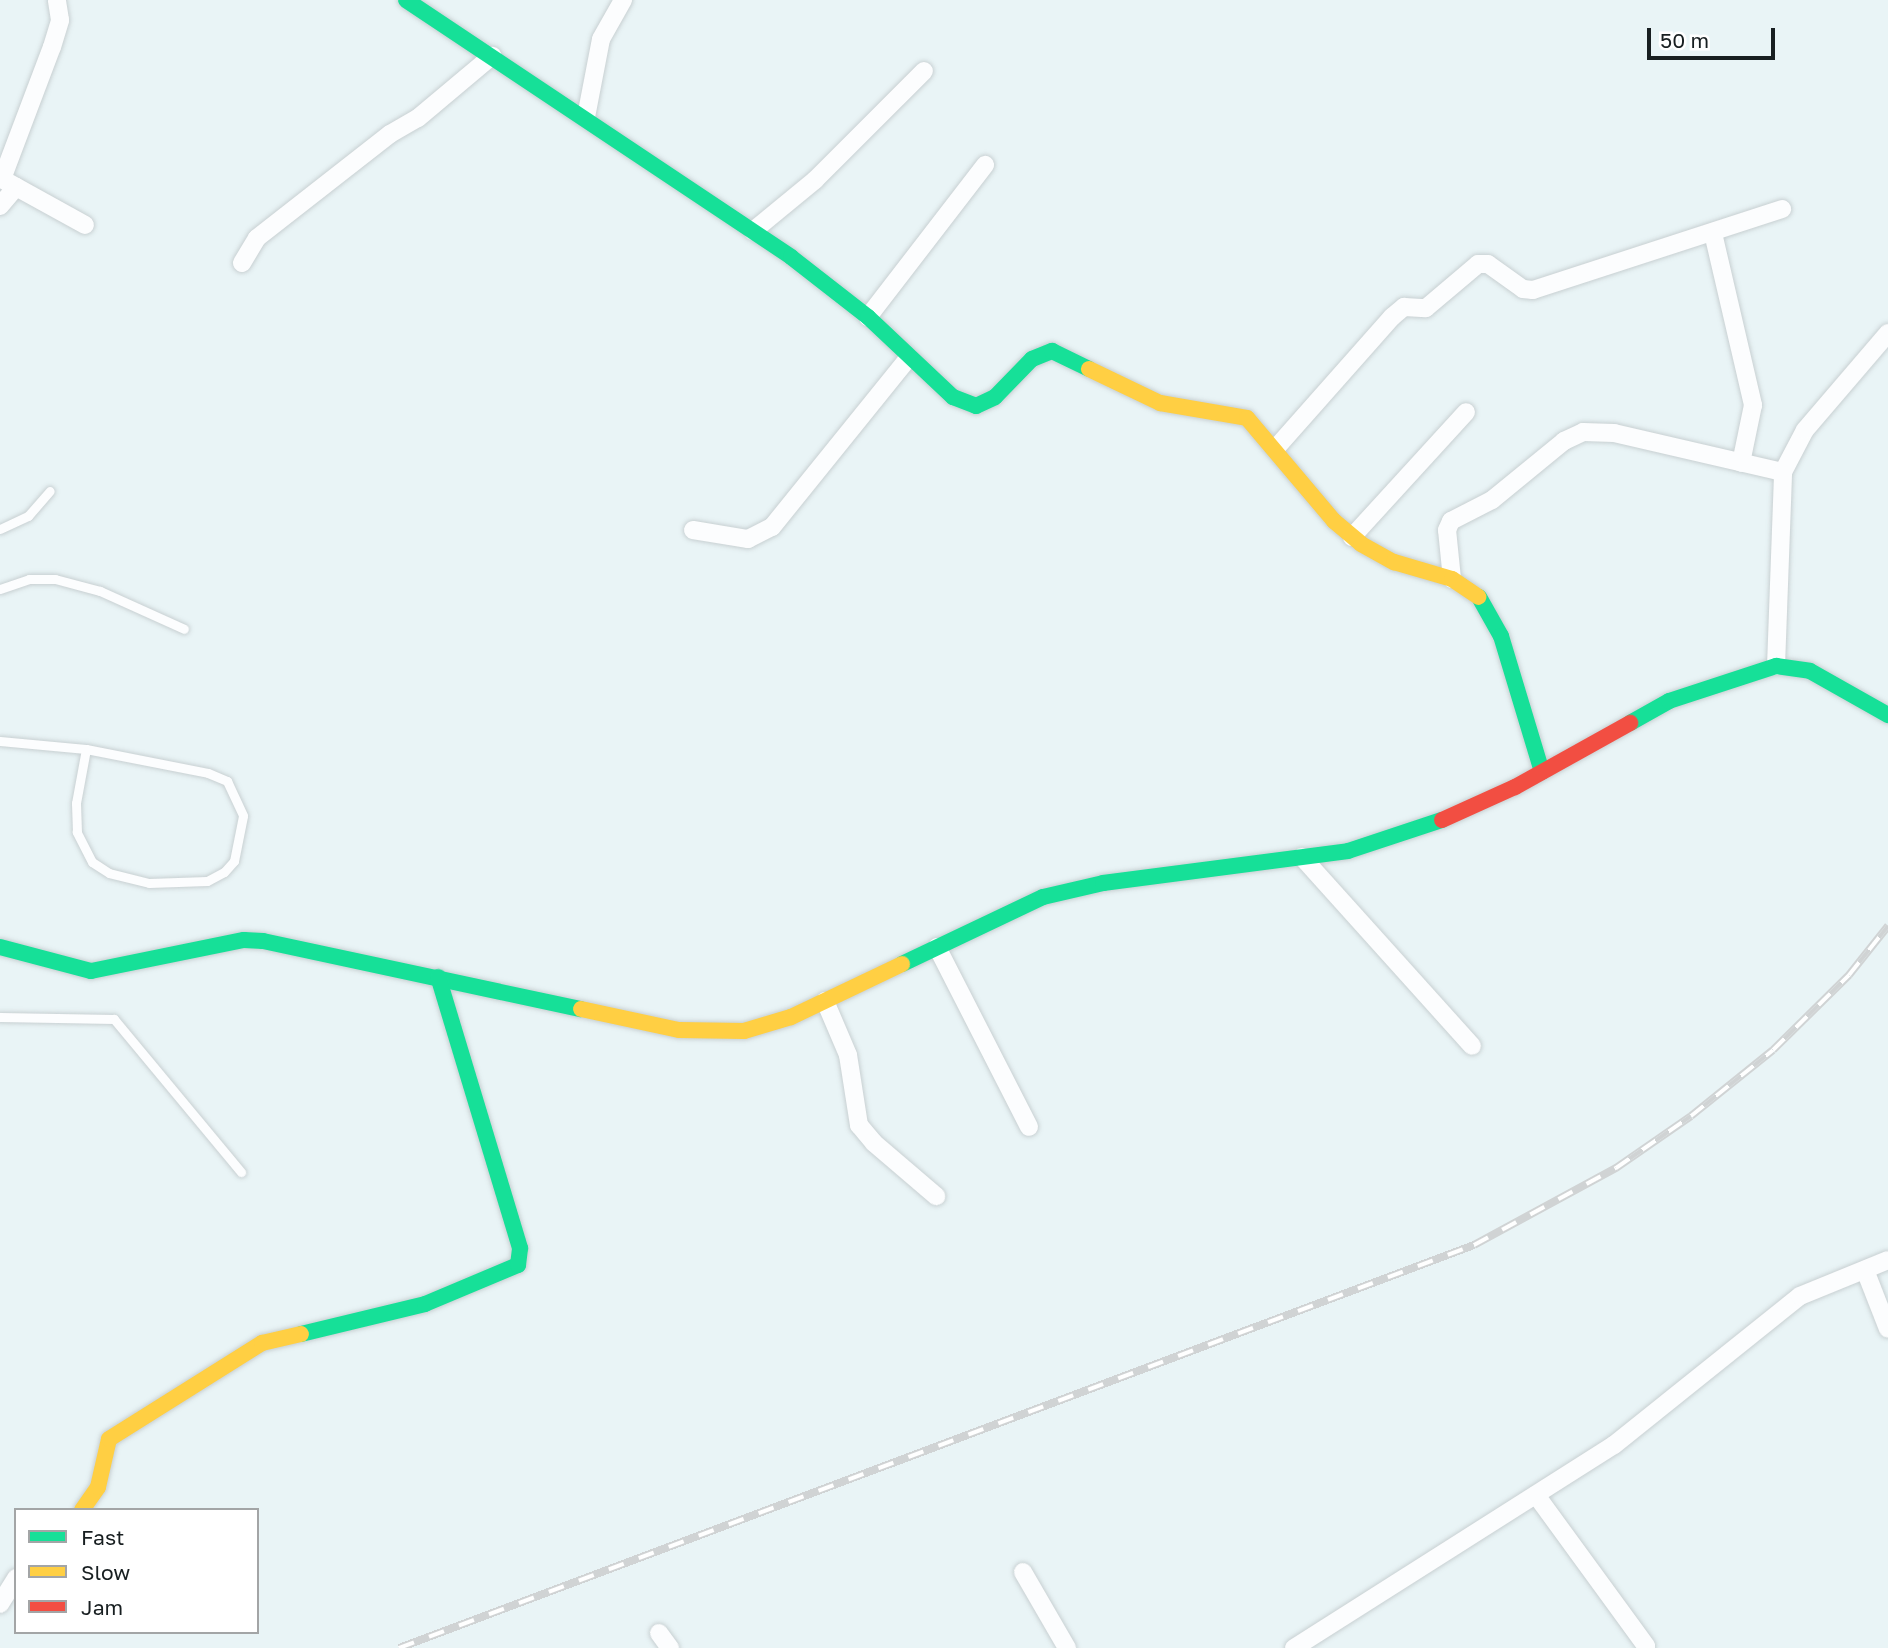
<!DOCTYPE html>
<html>
<head>
<meta charset="utf-8">
<style>
	body { margin:0 }
	#map { position:relative; width:1888px; height:1648px; overflow:hidden; background:#e9f4f6; font-family:"Golos Text",sans-serif }
	div>[style] { position:absolute }
	[style*='--x'] { left:calc(var(--x)*1px); top:calc(var(--y)*1px); width:calc(var(--w)*1px); rotate:calc(var(--a)*1deg) }
	.roads { filter:drop-shadow(0 0 2px #c8d0d2) drop-shadow(0 0 2px #c8d0d2) }
	.lane>* { height:9px; margin:-4.5px; padding:0 4.5px; transform-origin:4.5px; border-radius:4.5px; background:#fcfdfe }
	.street>* { height:18px; margin:-9px; padding:0 9px; transform-origin:9px; border-radius:9px; background:#fcfdfe }
	.fast>* { height:16px; margin:-8px; padding:0 8px; transform-origin:8px; border-radius:8px; background:#16e098 }
	.slow>* { height:16px; margin:-8px; padding:0 8px; transform-origin:8px; border-radius:8px; background:#ffcf43 }
	.jam>* { height:16px; margin:-8px; padding:0 8px; transform-origin:8px; border-radius:8px; background:#f24e42 }
	.rail>* { height:8px; margin-top:-4px; transform-origin:0; background:repeating-linear-gradient(90deg,#fff 0 16px,#d0d3d4 0 32px); box-sizing:border-box; border-block:2px solid #d0d3d4 }
	span { translate:-50% -50%; white-space:nowrap; text-align:center; line-height:1.15; -webkit-text-stroke:7px #fff; paint-order:stroke }
	.legend { position:absolute; left:14px; top:1508px; width:245px; height:126px; box-sizing:border-box; background:#fff; border:2px solid #a3a5a6; margin:0; padding:9px 12px; list-style:none; font-size:21px; color:#181f21 }
	.legend li { display:flex; align-items:center; gap:14px; height:35px }
	.legend b { width:35px; border:2px solid #a3a5a6 }
	.scale { position:absolute; left:1647px; top:28px; width:128px; height:32px; box-sizing:border-box; border:4px solid #181f21; border-top:0; padding-left:9px; font-size:21px; line-height:24px; white-space:nowrap; color:#181f21; -webkit-text-stroke:5px #fff; paint-order:stroke }
</style>
</head>
<body>
<div id="map">
	<div class="roads">
		<div class="lane">
			<div style="--x:0;--y:529;--w:31;--a:-25"></div>
			<div style="--x:28;--y:516;--w:33;--a:-49"></div>
			<div style="--x:0;--y:589;--w:31;--a:-19"></div>
			<div style="--x:29;--y:579;--w:26;--a:0"></div>
			<div style="--x:55;--y:579;--w:47;--a:14.9"></div>
			<div style="--x:100;--y:591;--w:92;--a:24.3"></div>
			<div style="--x:0;--y:741;--w:86;--a:5.3"></div>
			<div style="--x:86;--y:749;--w:124;--a:11.1"></div>
			<div style="--x:208;--y:773;--w:21;--a:23"></div>
			<div style="--x:227;--y:781;--w:38;--a:65"></div>
			<div style="--x:243;--y:816;--w:46;--a:101.3"></div>
			<div style="--x:234;--y:861;--w:15;--a:132"></div>
			<div style="--x:224;--y:872;--w:19;--a:152"></div>
			<div style="--x:207;--y:881;--w:58;--a:178"></div>
			<div style="--x:149;--y:883;--w:41;--a:-166"></div>
			<div style="--x:109;--y:873;--w:20;--a:-147"></div>
			<div style="--x:92;--y:862;--w:34;--a:-117"></div>
			<div style="--x:77;--y:832;--w:29;--a:-92"></div>
			<div style="--x:76;--y:803;--w:55;--a:-79.5"></div>
			<div style="--x:0;--y:1017;--w:114;--a:1"></div>
			<div style="--x:114;--y:1019;--w:199;--a:50.3"></div>
		</div>
		<div class="street">
			<div style="--x:586;--y:117;--w:79;--a:-79.1"></div>
			<div style="--x:601;--y:39;--w:45;--a:-60.6"></div>
			<div style="--x:0;--y:178;--w:97;--a:28.9"></div>
			<div style="--x:2;--y:179;--w:141;--a:-69.3"></div>
			<div style="--x:52;--y:47;--w:28;--a:-73"></div>
			<div style="--x:60;--y:20;--w:20;--a:-99"></div>
			<div style="--x:0;--y:206;--w:25;--a:-50"></div>
			<div style="--x:753;--y:231;--w:80;--a:-39.4"></div>
			<div style="--x:815;--y:180;--w:154;--a:-45"></div>
			<div style="--x:1713;--y:233;--w:177;--a:76.9"></div>
			<div style="--x:1753;--y:405;--w:59;--a:101.7"></div>
			<div style="--x:242;--y:263;--w:29;--a:-59"></div>
			<div style="--x:257;--y:238;--w:169;--a:-38"></div>
			<div style="--x:390;--y:134;--w:32;--a:-30"></div>
			<div style="--x:418;--y:118;--w:97;--a:-40"></div>
			<div style="--x:868;--y:317;--w:192;--a:-52.4"></div>
			<div style="--x:1276;--y:448;--w:175;--a:-48.5"></div>
			<div style="--x:1392;--y:317;--w:16;--a:-40"></div>
			<div style="--x:1404;--y:307;--w:22;--a:3"></div>
			<div style="--x:1426;--y:308;--w:68;--a:-40.2"></div>
			<div style="--x:1478;--y:264;--w:10;--a:0"></div>
			<div style="--x:1488;--y:264;--w:43;--a:35.5"></div>
			<div style="--x:1523;--y:289;--w:10;--a:6"></div>
			<div style="--x:1533;--y:290;--w:262;--a:-18"></div>
			<div style="--x:693;--y:530;--w:56;--a:9.3"></div>
			<div style="--x:748;--y:539;--w:27;--a:-27"></div>
			<div style="--x:772;--y:527;--w:218;--a:-51.1"></div>
			<div style="--x:1352;--y:537;--w:169;--a:-47.6"></div>
			<div style="--x:1452;--y:579;--w:49;--a:-95.8"></div>
			<div style="--x:1447;--y:530;--w:10;--a:-66"></div>
			<div style="--x:1451;--y:521;--w:46;--a:-27.1"></div>
			<div style="--x:1492;--y:500;--w:93;--a:-39.3"></div>
			<div style="--x:1564;--y:441;--w:21;--a:-25"></div>
			<div style="--x:1583;--y:432;--w:31;--a:2"></div>
			<div style="--x:1614;--y:433;--w:173;--a:13"></div>
			<div style="--x:1776;--y:666;--w:194;--a:-87.9"></div>
			<div style="--x:1783;--y:472;--w:47;--a:-62.4"></div>
			<div style="--x:1805;--y:430;--w:128;--a:-49.4"></div>
			<div style="--x:1302;--y:857;--w:254;--a:48"></div>
			<div style="--x:937;--y:947;--w:202;--a:62.9"></div>
			<div style="--x:825;--y:1001;--w:59;--a:66.9"></div>
			<div style="--x:848;--y:1055;--w:71;--a:81.1"></div>
			<div style="--x:859;--y:1125;--w:23;--a:50"></div>
			<div style="--x:874;--y:1143;--w:82;--a:40.5"></div>
			<div style="--x:1865;--y:1270;--w:63;--a:68.7"></div>
			<div style="--x:1536;--y:1495;--w:187;--a:53.9"></div>
			<div style="--x:1023;--y:1572;--w:88;--a:59.9"></div>
			<div style="--x:0;--y:1604;--w:31;--a:-58"></div>
			<div style="--x:659;--y:1633;--w:19;--a:54"></div>
			<div style="--x:1294;--y:1648;--w:379;--a:-32.4"></div>
			<div style="--x:1614;--y:1445;--w:238;--a:-38.7"></div>
			<div style="--x:1800;--y:1296;--w:95;--a:-22.2"></div>
		</div>
		<div class="fast">
			<div style="--x:406;--y:0;--w:463;--a:33.7"></div>
			<div style="--x:791;--y:257;--w:98;--a:37.9"></div>
			<div style="--x:868;--y:317;--w:117;--a:43.3"></div>
			<div style="--x:953;--y:397;--w:25;--a:21"></div>
			<div style="--x:976;--y:406;--w:21;--a:-25"></div>
			<div style="--x:995;--y:397;--w:53;--a:-45.8"></div>
			<div style="--x:1032;--y:359;--w:22;--a:-22"></div>
			<div style="--x:1052;--y:351;--w:41;--a:25.9"></div>
			<div style="--x:1479;--y:597;--w:45;--a:60.6"></div>
			<div style="--x:1501;--y:636;--w:142;--a:73.2"></div>
			<div style="--x:1630;--y:723;--w:45;--a:-29.4"></div>
			<div style="--x:1669;--y:701;--w:113;--a:-18.1"></div>
			<div style="--x:1776;--y:666;--w:34;--a:8"></div>
			<div style="--x:1810;--y:671;--w:90;--a:29.4"></div>
			<div style="--x:0;--y:947;--w:94;--a:14.8"></div>
			<div style="--x:91;--y:971;--w:156;--a:-11.5"></div>
			<div style="--x:244;--y:940;--w:19;--a:3"></div>
			<div style="--x:263;--y:941;--w:325;--a:12.1"></div>
			<div style="--x:902;--y:964;--w:156;--a:-25.4"></div>
			<div style="--x:1043;--y:897;--w:62;--a:-13.1"></div>
			<div style="--x:1103;--y:883;--w:247;--a:-7.4"></div>
			<div style="--x:1348;--y:851;--w:99;--a:-18.3"></div>
			<div style="--x:301;--y:1334;--w:128;--a:-13.6"></div>
			<div style="--x:425;--y:1304;--w:101;--a:-22.8"></div>
			<div style="--x:518;--y:1265;--w:17;--a:-83"></div>
			<div style="--x:520;--y:1248;--w:283;--a:-106.8"></div>
		</div>
		<div class="slow">
			<div style="--x:1089;--y:369;--w:79;--a:25.6"></div>
			<div style="--x:1160;--y:403;--w:88;--a:9.8"></div>
			<div style="--x:1247;--y:418;--w:135;--a:49.8"></div>
			<div style="--x:1334;--y:521;--w:35;--a:40"></div>
			<div style="--x:1361;--y:544;--w:38;--a:29"></div>
			<div style="--x:1394;--y:562;--w:60;--a:16.3"></div>
			<div style="--x:1452;--y:579;--w:32;--a:34"></div>
			<div style="--x:581;--y:1009;--w:100;--a:12.1"></div>
			<div style="--x:679;--y:1030;--w:65;--a:0.9"></div>
			<div style="--x:744;--y:1031;--w:49;--a:-16.6"></div>
			<div style="--x:791;--y:1017;--w:123;--a:-25.5"></div>
			<div style="--x:82;--y:1510;--w:28;--a:-55"></div>
			<div style="--x:98;--y:1487;--w:49;--a:-77.1"></div>
			<div style="--x:109;--y:1439;--w:181;--a:-32.1"></div>
			<div style="--x:262;--y:1343;--w:40;--a:-13"></div>
		</div>
		<div class="jam">
			<div style="--x:1442;--y:820;--w:80;--a:-24.3"></div>
			<div style="--x:1515;--y:787;--w:132;--a:-29.1"></div>
		</div>
	</div>
	<div class="rail">
		<div style="--x:399;--y:1648;--w:1148;--a:-20.55"></div>
		<div style="--x:1474;--y:1245;--w:162;--a:-28.5"></div>
		<div style="--x:1616;--y:1168;--w:91;--a:-34.7"></div>
		<div style="--x:1691;--y:1116;--w:105;--a:-38.8"></div>
		<div style="--x:1773;--y:1050;--w:107;--a:-44.6"></div>
		<div style="--x:1849;--y:975;--w:63;--a:-51.5"></div>
	</div>
	<ul class="legend">
	<li><b style="height:9px;background:#16e098"></b>Fast</li>
	<li><b style="height:9px;background:#ffcf43"></b>Slow</li>
	<li><b style="height:9px;background:#f24e42"></b>Jam</li>
	</ul>
	<div class="scale">50 m</div>
</div>
</body>
</html>
